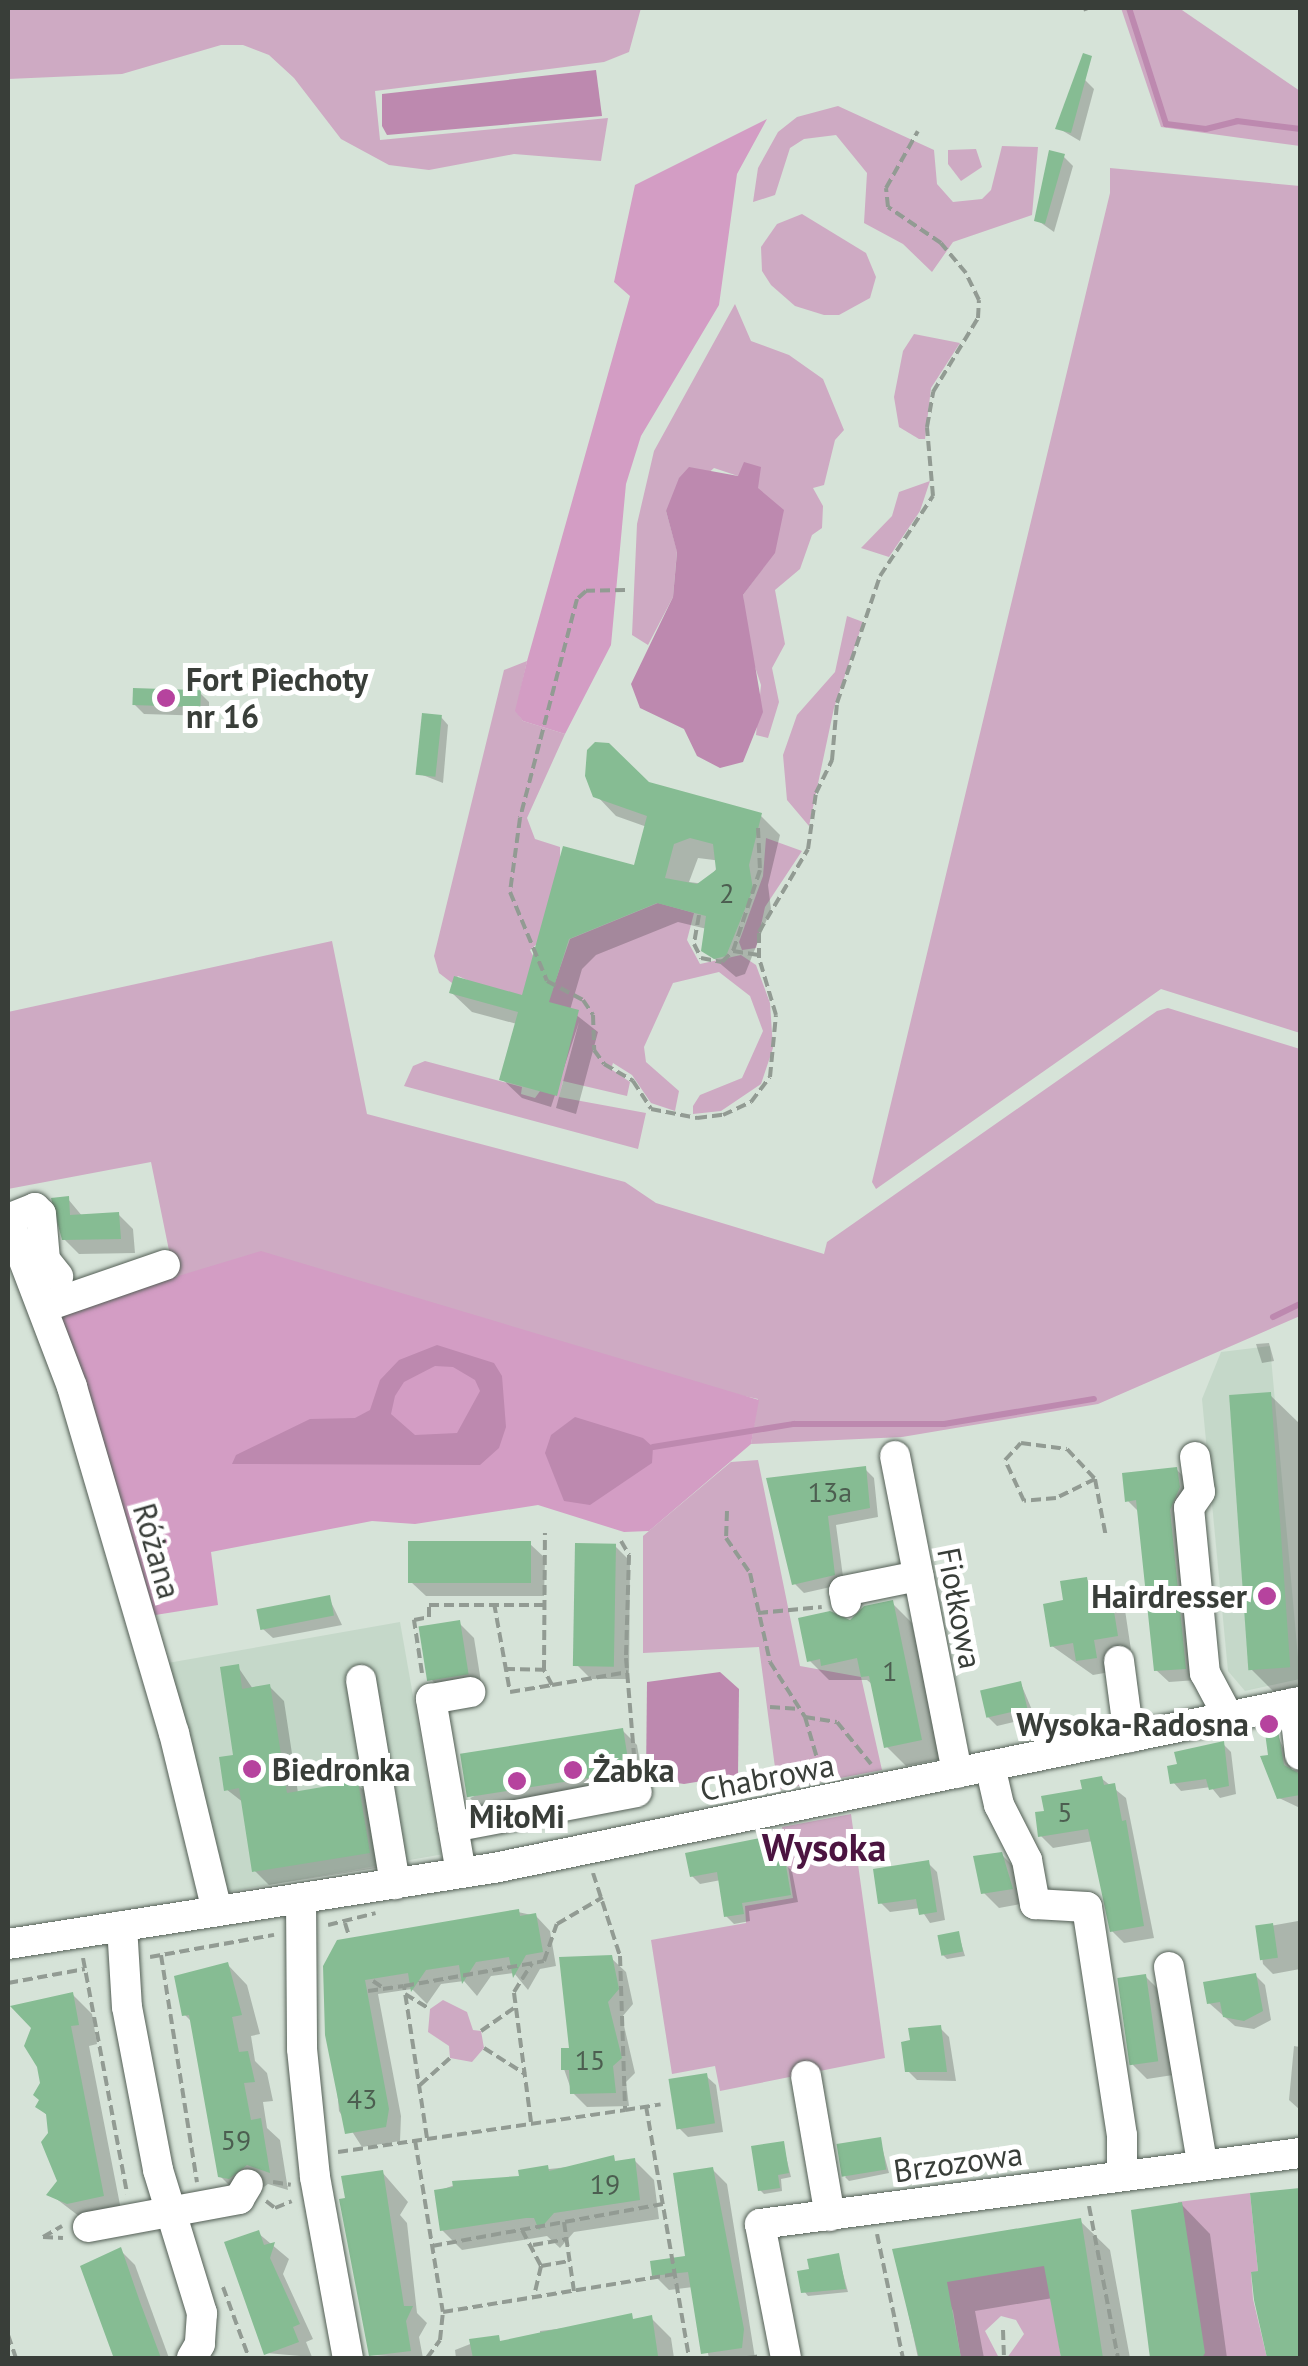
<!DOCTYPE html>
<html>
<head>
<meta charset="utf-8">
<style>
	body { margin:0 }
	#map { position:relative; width:1308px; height:2366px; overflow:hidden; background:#d6e3d8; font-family:"PT Sans",sans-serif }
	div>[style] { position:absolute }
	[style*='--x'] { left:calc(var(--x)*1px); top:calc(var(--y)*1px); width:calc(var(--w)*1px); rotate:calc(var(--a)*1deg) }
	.built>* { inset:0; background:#c5d8c9; transform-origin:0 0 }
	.green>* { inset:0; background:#ceaac3 }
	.forest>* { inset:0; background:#d39dc4 }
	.water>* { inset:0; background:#bd89af }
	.shadow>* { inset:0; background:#0003 }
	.stream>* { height:6px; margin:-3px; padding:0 3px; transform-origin:3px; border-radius:3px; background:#bd89af }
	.building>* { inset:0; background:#86bc93; transform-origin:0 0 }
	.path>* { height:4px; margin-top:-2px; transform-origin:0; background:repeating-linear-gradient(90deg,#929b93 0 10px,transparent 0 15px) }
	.roads { filter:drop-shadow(0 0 2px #545f56) drop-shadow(0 0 2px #545f56) }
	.minor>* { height:30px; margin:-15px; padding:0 15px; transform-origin:15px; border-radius:15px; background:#fff }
	.dots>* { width:28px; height:28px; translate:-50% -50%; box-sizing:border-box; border:5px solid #fff; border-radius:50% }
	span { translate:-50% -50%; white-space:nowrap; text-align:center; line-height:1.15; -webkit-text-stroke:10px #fff; paint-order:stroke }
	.number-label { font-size:28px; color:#4c5e50 }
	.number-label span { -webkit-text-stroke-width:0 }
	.poi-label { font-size:32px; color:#393e39; font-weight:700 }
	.left { translate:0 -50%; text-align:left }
	.right { translate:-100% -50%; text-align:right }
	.street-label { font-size:32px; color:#393e39 }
	.quarter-label { font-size:38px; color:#4b1440; font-weight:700 }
	.frame { position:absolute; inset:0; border:10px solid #393e39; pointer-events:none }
</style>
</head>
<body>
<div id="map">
	<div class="built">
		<div style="clip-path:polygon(1270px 1346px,1300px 1679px,1245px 1691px,1228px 1671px,1202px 1399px,1221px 1352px)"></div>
		<div style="left:400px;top:1622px;width:236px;height:236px;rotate:80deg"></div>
	</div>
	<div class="green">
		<div style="clip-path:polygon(8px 8px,641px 8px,629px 52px,604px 62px,375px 91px,380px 140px,608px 118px,601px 161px,514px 154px,429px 170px,389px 165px,341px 139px,294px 78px,269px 55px,243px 45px,221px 45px,122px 74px,8px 79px)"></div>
		<div style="clip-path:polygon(1121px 8px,1179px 8px,1300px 91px,1300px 146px,1161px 127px)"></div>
		<div style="clip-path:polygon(838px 106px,934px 150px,937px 184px,953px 202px,982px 199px,991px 190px,1002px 146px,1038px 147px,1032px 215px,953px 242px,932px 272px,903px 244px,864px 223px,867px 173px,836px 135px,804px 139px,790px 148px,775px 195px,753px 202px,758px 168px,778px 132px,797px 117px)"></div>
		<div style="clip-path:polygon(976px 149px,982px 167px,961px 181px,948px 164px,948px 150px)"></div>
		<div style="clip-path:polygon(1110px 168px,1300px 186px,1300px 1033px,1161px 989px,876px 1189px,872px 1182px,1110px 193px)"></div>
		<div style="clip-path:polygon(802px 214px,866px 253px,876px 277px,870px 298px,839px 315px,824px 315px,795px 306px,771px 285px,762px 271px,761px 247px,777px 224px)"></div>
		<div style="clip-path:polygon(735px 304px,751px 341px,789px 355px,823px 379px,844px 430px,835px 440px,824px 485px,813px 488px,823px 506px,822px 528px,812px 535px,800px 569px,775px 590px,785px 644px,772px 668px,779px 702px,768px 738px,756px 735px,761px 685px,746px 640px,743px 595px,769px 560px,780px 525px,738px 476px,714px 468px,666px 511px,677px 551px,673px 597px,648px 645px,632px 635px,637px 524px,654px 451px)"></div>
		<div style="clip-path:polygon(914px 334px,960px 343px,931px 388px,925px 439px,919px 439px,899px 427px,894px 397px,903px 351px)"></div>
		<div style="clip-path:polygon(930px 481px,920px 511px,889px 557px,861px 548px,892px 516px,899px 492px)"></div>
		<div style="clip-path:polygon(847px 616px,863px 622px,834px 708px,809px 826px,787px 800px,783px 755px,797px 715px,835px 672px)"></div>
		<div style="clip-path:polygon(527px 661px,516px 711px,523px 721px,565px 734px,527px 818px,535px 839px,560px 847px,560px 873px,538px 943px,530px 950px,552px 991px,570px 939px,658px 903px,694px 913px,687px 940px,700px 964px,741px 955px,756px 965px,770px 1003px,773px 1048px,761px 1084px,721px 1111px,693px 1114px,693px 1106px,700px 1095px,742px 1078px,763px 1031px,750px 996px,719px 972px,673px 983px,644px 1047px,646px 1062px,679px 1091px,675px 1111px,651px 1103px,632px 1075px,613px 1063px,611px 1069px,630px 1082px,627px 1096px,563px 1081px,559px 1097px,646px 1113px,638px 1149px,404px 1086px,413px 1066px,425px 1061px,522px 1087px,521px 1094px,535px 1098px,551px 1076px,529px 1007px,458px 976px,452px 983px,439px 973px,434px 956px,504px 670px)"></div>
		<div style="clip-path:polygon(766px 838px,802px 851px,765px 907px,756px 948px,742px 950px,739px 942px,763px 876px)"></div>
		<div style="clip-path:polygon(332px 941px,367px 1114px,625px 1182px,656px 1203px,824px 1254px,827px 1242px,1157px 1011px,1168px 1008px,1300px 1049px,1300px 1316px,1098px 1404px,902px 1437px,751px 1444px,758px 1399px,174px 1275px,151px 1162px,8px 1189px,8px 1012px)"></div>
		<div style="clip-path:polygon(758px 1460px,800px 1666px,861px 1677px,882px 1770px,778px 1790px,759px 1647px,643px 1653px,643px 1536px,731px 1462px)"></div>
		<div style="clip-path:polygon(851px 1814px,885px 2058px,720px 2091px,715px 2066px,672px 2074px,651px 1940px,746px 1923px,745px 1906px,793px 1898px,782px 1827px)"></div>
		<div style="clip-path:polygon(443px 2000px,467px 2012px,473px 2030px,481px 2031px,484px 2048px,472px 2062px,450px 2058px,449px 2046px,428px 2032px,430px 2009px)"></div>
		<div style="clip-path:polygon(1250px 2193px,1258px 2271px,1251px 2273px,1253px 2299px,1267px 2358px,1202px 2358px,1178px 2202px)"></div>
		<div style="clip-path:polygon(1047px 2262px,1061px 2358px,1007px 2358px,1024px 2334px,1016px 2320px,1001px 2316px,985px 2331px,999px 2358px,961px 2358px,953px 2311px,939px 2280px)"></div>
	</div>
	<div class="forest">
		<div style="clip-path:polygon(767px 119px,737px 174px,719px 305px,641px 436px,626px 484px,611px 645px,565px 734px,523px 721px,515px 711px,527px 661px,630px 296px,614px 282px,635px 185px)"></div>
		<div style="clip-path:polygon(261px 1251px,759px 1400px,751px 1444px,649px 1531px,624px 1532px,538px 1505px,415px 1524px,372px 1521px,211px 1552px,218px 1605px,149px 1616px,59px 1312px)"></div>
	</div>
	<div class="water">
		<div style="clip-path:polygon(596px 70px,602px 116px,387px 135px,382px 126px,382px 94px)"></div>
		<div style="clip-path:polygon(744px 462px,761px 467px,758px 488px,784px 510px,775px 553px,743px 595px,763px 712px,743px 762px,720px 768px,697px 756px,684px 729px,640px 708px,631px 684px,673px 597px,677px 552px,666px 511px,679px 478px,689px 467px,738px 476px)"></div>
		<div style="clip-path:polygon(evenodd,437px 1345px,494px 1363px,502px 1376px,506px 1427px,499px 1448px,480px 1465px,232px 1464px,236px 1455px,310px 1419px,355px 1418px,370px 1410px,380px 1380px,399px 1360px,437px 1345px,435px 1366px,453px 1367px,475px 1380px,480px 1391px,457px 1433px,415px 1435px,391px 1414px,395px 1396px,404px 1382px,435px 1366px)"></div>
		<div style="clip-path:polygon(575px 1417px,643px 1438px,653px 1447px,652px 1463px,590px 1505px,564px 1501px,545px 1453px,551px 1435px)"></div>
		<div style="clip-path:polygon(720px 1672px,739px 1689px,738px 1775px,684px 1784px,646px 1778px,647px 1682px)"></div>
	</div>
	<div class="shadow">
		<div style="clip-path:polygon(1085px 80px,1094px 89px,1080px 141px,1058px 128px)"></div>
		<div style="clip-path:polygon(1063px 156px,1073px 166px,1054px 232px,1037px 220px)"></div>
		<div style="clip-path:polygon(200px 693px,209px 702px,209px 716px,144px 714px,134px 704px)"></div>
		<div style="clip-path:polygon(441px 717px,448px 725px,443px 783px,420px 774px)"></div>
		<div style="clip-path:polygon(evenodd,648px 784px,760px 815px,780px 835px,768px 885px,771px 909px,745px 974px,736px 977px,704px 950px,707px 929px,678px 922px,596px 955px,582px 969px,570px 1010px,598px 1032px,576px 1114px,556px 1108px,579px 1022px,551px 1107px,522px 1098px,502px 1079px,517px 1024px,472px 1012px,452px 993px,524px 998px,565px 849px,636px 868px,647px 827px,616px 816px,596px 795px,648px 784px,698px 858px,722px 861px,705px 884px,689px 882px,698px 858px)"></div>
		<div style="clip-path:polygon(68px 1199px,83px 1217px,118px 1214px,133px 1229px,135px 1253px,79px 1254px,64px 1239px)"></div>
		<div style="clip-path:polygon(1269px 1343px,1274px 1361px,1262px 1363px,1256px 1344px)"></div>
		<div style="clip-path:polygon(1270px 1395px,1300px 1424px,1300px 1696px,1280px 1698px,1250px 1668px)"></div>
		<div style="clip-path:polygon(865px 1469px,874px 1478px,878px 1517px,836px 1525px,844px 1584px,804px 1593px,795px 1584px,769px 1480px)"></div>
		<div style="clip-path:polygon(1177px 1470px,1189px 1482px,1197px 1680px,1169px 1682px,1156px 1670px,1139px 1512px,1128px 1501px)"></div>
		<div style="clip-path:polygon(530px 1544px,545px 1558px,544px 1596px,426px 1596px,411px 1582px)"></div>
		<div style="clip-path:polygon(615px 1546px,630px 1561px,629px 1679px,591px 1679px,576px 1664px)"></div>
		<div style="clip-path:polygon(1087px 1580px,1125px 1610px,1131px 1650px,1107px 1654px,1110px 1672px,1093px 1675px,1052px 1646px,1066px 1603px)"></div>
		<div style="clip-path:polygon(329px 1598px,342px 1625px,273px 1638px,263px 1629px)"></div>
		<div style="clip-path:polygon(892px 1603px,912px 1623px,941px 1759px,906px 1766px,886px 1746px,874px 1686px,867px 1680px,829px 1680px,809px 1660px,851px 1623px)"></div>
		<div style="clip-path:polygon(459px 1623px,474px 1638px,482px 1688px,445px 1694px,431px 1679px)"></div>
		<div style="clip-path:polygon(238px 1667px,253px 1689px,270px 1687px,284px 1701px,298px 1793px,357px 1784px,372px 1798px,383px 1867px,269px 1885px,254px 1870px,244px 1803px,226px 1789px,236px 1757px)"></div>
		<div style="clip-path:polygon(1021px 1684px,1035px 1717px,997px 1726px,988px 1717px)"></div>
		<div style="clip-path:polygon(622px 1730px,637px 1745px,644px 1786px,484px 1813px,470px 1798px)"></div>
		<div style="clip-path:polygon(1277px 1733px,1292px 1770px,1300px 1771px,1300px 1808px,1279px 1798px,1271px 1757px)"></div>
		<div style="clip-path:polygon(1223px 1744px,1231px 1752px,1236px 1794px,1220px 1798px,1211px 1787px,1181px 1791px,1173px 1782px)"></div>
		<div style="clip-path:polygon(1101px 1778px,1126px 1798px,1154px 1938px,1124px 1943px,1112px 1931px,1093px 1841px,1053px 1848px,1041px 1836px)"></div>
		<div style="clip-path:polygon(759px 1841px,770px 1865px,784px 1863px,792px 1871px,798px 1902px,749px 1911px,750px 1921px,734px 1924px,726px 1916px,721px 1880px,700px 1884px,692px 1876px)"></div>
		<div style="clip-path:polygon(1001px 1854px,1016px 1869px,1026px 1903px,999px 1908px,984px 1893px)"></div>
		<div style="clip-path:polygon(928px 1863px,937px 1872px,945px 1920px,930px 1923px,920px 1908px,890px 1912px,881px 1903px)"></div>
		<div style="clip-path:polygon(1300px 1895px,1300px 1969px,1273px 1974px,1263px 1964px,1258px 1928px,1298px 1921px)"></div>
		<div style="clip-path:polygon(518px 1912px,536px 1916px,550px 1931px,556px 1966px,540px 1969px,528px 1990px,514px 1973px,491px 1976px,477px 1996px,464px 1981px,441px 1984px,427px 2004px,412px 1989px,378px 1994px,401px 2116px,400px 2141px,362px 2147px,339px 2111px,326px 1966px)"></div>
		<div style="clip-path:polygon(958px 1933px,965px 1956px,947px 1959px,943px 1955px)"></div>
		<div style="clip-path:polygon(611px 1958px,626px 1972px,633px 2004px,622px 2017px,635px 2073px,626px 2082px,629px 2106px,587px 2107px,572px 2092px,564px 2069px)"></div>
		<div style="clip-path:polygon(228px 1965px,247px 1985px,260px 2034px,251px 2036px,255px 2061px,267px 2073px,273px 2101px,263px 2102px,267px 2128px,280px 2140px,288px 2190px,268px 2184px,250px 2197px,240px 2196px,220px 2176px,193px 2023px,184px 2014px)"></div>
		<div style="clip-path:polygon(1145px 1976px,1160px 1991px,1173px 2075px,1147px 2079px,1133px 2065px)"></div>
		<div style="clip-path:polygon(1256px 1976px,1265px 1985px,1271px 2020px,1254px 2029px,1235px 2026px,1209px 2003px)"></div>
		<div style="clip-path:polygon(72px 1994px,92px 2014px,97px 2044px,89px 2046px,122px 2215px,88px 2223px,50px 2194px,60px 2182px,49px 2117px,38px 2107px)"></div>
		<div style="clip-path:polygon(940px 2028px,949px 2037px,956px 2081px,917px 2080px,908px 2071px,913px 2042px)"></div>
		<div style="clip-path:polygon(1294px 2046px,1300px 2047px,1300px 2110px,1289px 2100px)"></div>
		<div style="clip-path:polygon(706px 2076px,716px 2085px,723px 2132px,688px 2137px,679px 2128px)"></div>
		<div style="clip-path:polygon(880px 2140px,889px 2173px,849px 2181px,845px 2177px)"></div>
		<div style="clip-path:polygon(783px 2144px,791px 2177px,781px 2179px,782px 2191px,764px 2194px,760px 2190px)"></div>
		<div style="clip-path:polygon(634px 2160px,654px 2180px,659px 2219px,574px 2232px,560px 2248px,547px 2236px,462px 2250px,442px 2230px,437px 2191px,467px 2181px,521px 2178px,521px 2172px)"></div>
		<div style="clip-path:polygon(712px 2169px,727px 2184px,755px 2358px,709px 2358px,693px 2287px,669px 2290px,654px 2275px,688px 2258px)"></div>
		<div style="clip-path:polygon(382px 2172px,408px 2202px,400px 2215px,407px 2223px,417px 2313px,427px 2323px,419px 2337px,423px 2358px,371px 2355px)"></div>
		<div style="clip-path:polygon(1300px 2190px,1300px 2358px,1269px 2358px,1256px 2300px,1261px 2274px,1253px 2195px)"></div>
		<div style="clip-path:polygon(1181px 2204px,1210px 2234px,1227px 2358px,1157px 2358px,1134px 2212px)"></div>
		<div style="clip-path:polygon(1080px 2221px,1110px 2250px,1130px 2358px,1064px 2358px,1053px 2298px,975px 2311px,984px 2358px,918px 2358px,895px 2251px)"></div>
		<div style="clip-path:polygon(258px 2233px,289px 2259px,283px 2274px,313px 2339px,306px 2342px,312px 2357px,266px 2353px)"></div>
		<div style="clip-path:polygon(120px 2250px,135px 2265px,169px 2358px,115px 2355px,83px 2267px)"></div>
		<div style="clip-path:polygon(838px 2256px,848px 2292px,808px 2296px,804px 2291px)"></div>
		<div style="clip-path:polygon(651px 2318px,671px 2338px,674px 2358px,456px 2358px,455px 2350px,483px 2339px,504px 2343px,540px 2337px,540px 2331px)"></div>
	</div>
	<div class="stream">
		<div style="--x:1129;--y:8;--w:122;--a:72.3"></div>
		<div style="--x:1166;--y:124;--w:40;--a:7.1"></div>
		<div style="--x:1206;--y:129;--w:32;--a:-14"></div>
		<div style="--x:1237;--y:121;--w:64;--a:7.2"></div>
		<div style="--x:1273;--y:1317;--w:30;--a:-26"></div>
		<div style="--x:653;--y:1447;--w:143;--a:-9.3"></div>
		<div style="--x:794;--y:1424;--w:150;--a:0"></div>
		<div style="--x:944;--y:1424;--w:152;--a:-9.5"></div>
	</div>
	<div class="building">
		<div style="clip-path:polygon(1083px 53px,1092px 56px,1071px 133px,1055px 129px)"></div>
		<div style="clip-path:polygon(1049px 150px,1065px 154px,1045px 224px,1034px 221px)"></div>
		<div style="left:133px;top:688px;width:68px;height:17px;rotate:2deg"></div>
		<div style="left:422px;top:713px;width:20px;height:62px;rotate:6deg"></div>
		<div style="clip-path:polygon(evenodd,595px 742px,609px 743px,649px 782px,762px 813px,749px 865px,753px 889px,726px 956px,714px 959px,701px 951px,706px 916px,657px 903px,569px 939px,549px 1002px,579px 1010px,557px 1096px,499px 1080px,518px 1012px,449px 993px,454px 976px,522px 995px,563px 846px,634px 865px,647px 816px,593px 797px,585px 776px,587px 750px,595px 742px,690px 838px,713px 844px,716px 870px,697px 884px,665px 878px,674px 844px,690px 838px)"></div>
		<div style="clip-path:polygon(69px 1196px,70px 1215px,119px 1212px,121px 1239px,62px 1240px,51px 1198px)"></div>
		<div style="left:1271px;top:1392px;width:276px;height:42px;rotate:86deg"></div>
		<div style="clip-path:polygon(866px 1466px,870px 1508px,828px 1516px,835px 1575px,792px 1585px,766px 1478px)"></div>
		<div style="clip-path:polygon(1177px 1467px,1180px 1487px,1170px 1510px,1186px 1669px,1154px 1671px,1136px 1500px,1125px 1502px,1122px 1473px)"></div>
		<div style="left:408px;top:1541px;width:123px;height:42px"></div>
		<div style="left:575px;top:1543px;width:41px;height:123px;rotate:1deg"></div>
		<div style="clip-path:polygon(1087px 1577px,1090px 1596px,1111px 1593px,1118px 1636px,1094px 1640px,1097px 1658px,1076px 1661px,1073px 1643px,1050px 1647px,1043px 1604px,1063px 1600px,1060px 1581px)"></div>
		<div style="left:330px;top:1595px;width:21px;height:75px;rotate:79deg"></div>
		<div style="clip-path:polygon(893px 1600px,922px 1740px,884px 1748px,869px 1676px,861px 1677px,857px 1658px,821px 1666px,820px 1659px,807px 1662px,798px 1618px,830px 1611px,850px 1620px,864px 1606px)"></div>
		<div style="left:460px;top:1620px;width:55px;height:42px;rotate:81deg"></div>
		<div style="clip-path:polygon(239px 1664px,242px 1689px,270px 1684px,287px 1793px,358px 1781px,370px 1853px,252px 1872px,239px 1788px,224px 1791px,219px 1757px,233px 1755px,220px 1667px)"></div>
		<div style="left:1021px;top:1681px;width:28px;height:42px;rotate:77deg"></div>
		<div style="left:623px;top:1728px;width:44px;height:165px;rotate:81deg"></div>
		<div style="clip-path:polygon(1278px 1730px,1284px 1765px,1300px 1774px,1300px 1795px,1277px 1799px,1260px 1756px,1268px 1755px,1265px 1733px)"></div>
		<div style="clip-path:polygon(1224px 1741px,1229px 1786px,1209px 1790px,1206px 1779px,1170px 1784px,1167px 1766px,1177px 1764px,1174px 1752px)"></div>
		<div style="clip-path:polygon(1102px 1776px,1104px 1785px,1115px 1783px,1122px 1821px,1126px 1820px,1144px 1926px,1110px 1932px,1088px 1829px,1038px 1837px,1035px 1812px,1044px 1811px,1041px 1796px,1082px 1789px,1080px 1780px)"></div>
		<div style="clip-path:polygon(760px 1838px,765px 1863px,785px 1860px,791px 1895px,742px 1903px,744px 1914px,724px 1917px,717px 1872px,690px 1877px,685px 1853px)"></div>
		<div style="clip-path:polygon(1002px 1852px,1013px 1889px,981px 1894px,973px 1856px)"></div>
		<div style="clip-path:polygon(929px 1860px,937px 1912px,919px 1915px,916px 1899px,878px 1904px,873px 1869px)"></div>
		<div style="clip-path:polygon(519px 1909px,520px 1916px,536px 1913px,543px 1952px,526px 1955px,513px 1978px,509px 1957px,476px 1962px,462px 1984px,459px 1965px,426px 1970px,411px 1992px,408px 1973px,365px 1980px,389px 2109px,386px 2127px,345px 2134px,325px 2035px,323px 1966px,337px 1940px)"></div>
		<div style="left:1273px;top:1923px;width:35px;height:18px;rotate:82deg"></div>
		<div style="left:959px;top:1931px;width:21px;height:22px;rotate:79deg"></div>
		<div style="clip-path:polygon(612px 1955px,619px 1989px,608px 2002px,622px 2058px,613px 2066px,616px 2093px,570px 2094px,569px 2070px,561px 2070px,561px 2048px,569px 2048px,559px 1957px)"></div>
		<div style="clip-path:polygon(228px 1962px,242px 2015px,232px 2017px,239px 2052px,248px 2051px,255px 2082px,244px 2083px,251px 2120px,261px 2118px,270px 2173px,247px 2165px,229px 2179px,218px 2177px,189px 2015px,182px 2016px,174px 1976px)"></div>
		<div style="clip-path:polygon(1256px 1973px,1263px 2011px,1244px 2021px,1223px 2017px,1220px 2002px,1207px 2004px,1203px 1982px)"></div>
		<div style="left:1146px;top:1974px;width:88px;height:29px;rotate:82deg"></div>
		<div style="clip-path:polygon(73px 1992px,79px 2025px,71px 2026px,104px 2196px,67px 2204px,46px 2195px,57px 2181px,41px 2142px,48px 2133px,46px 2114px,35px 2107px,39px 2100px,33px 2095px,40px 2083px,37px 2067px,24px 2046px,31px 2028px,10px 2006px)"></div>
		<div style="clip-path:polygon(941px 2025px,947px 2072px,905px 2072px,901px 2042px,910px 2040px,908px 2028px)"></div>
		<div style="left:707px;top:2073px;width:51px;height:39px;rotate:81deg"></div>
		<div style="left:881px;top:2137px;width:33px;height:45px;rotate:81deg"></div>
		<div style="clip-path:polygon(784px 2141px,789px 2173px,778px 2175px,780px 2188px,758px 2191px,751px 2146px)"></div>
		<div style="clip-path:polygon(614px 2155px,615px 2161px,635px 2158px,640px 2200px,554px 2213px,539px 2230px,534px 2218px,526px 2218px,440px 2231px,434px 2190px,453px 2187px,452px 2181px,519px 2176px,518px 2170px,548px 2165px,549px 2171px)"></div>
		<div style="clip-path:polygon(713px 2167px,744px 2329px,742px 2348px,701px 2354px,688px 2272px,652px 2276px,650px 2261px,685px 2256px,673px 2173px)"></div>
		<div style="clip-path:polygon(383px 2170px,404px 2306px,413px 2306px,406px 2321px,411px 2351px,369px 2356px,339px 2199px,345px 2198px,341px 2176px)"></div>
		<div style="clip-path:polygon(1300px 2188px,1300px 2358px,1267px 2358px,1254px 2300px,1251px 2272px,1258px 2271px,1250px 2193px)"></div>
		<div style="clip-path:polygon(1182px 2202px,1205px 2353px,1202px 2358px,1150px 2358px,1131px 2210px)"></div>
		<div style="clip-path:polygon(1081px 2218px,1103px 2358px,1061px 2358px,1044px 2266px,947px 2282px,961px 2358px,919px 2358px,892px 2249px)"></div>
		<div style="clip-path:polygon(259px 2230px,264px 2245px,275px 2242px,270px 2258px,300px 2324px,293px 2327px,299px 2342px,264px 2355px,224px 2242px)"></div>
		<div style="clip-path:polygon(121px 2247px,140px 2302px,161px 2358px,113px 2356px,80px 2266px)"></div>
		<div style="clip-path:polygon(839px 2253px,846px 2289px,801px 2293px,797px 2271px,809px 2269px,807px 2259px)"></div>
		<div style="clip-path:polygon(632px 2313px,633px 2319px,652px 2315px,658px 2356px,473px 2358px,469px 2339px,499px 2335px,500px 2341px)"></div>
	</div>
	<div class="path">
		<div style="--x:1085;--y:8;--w:3;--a:72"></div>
		<div style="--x:625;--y:590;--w:39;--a:179"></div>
		<div style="--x:586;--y:591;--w:12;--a:138"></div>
		<div style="--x:577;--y:599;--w:226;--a:104.6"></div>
		<div style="--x:520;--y:818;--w:75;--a:97.7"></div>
		<div style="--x:510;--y:892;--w:96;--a:67.4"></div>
		<div style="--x:547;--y:981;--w:41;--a:27.8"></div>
		<div style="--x:583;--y:1000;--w:18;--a:56"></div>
		<div style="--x:593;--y:1015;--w:35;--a:88"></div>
		<div style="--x:594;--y:1050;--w:17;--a:54"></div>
		<div style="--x:604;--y:1064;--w:34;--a:30"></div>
		<div style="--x:633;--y:1081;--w:33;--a:57"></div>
		<div style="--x:651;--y:1109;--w:47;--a:11.1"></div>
		<div style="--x:697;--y:1118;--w:26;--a:-7"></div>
		<div style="--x:723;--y:1115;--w:31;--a:-25"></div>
		<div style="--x:751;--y:1102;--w:31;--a:-53"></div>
		<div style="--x:770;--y:1077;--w:62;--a:-84.5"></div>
		<div style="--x:776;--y:1015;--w:59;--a:-106.6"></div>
		<div style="--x:759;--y:958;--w:26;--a:-90"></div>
		<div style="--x:759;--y:932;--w:96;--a:-59.4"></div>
		<div style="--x:808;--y:849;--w:57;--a:-81.9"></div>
		<div style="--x:816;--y:793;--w:37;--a:-64"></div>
		<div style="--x:832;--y:760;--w:57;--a:-85"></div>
		<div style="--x:837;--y:703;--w:134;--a:-71.3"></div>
		<div style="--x:880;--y:576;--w:96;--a:-56.5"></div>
		<div style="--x:933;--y:496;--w:69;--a:-95"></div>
		<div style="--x:927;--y:427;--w:36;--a:-80"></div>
		<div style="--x:933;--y:392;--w:87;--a:-58.7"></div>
		<div style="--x:978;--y:318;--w:18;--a:-87"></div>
		<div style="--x:979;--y:300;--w:30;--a:-116"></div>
		<div style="--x:966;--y:273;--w:39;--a:-130"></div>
		<div style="--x:941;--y:243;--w:64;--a:-145.8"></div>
		<div style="--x:888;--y:207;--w:19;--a:-96"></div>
		<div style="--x:886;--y:188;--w:65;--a:-60.7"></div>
		<div style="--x:758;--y:828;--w:42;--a:87.3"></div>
		<div style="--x:760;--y:870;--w:85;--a:108.4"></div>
		<div style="--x:733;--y:951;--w:26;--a:9"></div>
		<div style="--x:699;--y:915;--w:29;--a:100"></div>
		<div style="--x:694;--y:944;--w:16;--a:63"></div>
		<div style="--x:701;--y:958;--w:21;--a:11"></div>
		<div style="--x:722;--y:962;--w:16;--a:-45"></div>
		<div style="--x:1095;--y:1479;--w:43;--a:154"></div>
		<div style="--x:1056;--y:1498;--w:32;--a:175"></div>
		<div style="--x:1024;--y:1501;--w:45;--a:-114.9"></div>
		<div style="--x:1005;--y:1460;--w:23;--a:-47"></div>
		<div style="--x:1021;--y:1443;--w:46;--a:7.4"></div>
		<div style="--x:1067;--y:1449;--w:41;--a:47"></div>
		<div style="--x:1095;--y:1479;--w:59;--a:79.3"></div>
		<div style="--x:727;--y:1511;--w:27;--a:92"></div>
		<div style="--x:726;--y:1538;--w:42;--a:55.6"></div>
		<div style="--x:750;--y:1573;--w:91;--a:77.3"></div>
		<div style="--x:770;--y:1662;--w:65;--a:57.5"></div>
		<div style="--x:805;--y:1717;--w:32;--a:9"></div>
		<div style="--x:837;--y:1722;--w:54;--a:51"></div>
		<div style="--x:621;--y:1541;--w:16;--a:60"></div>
		<div style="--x:629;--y:1555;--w:103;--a:91.7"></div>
		<div style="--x:626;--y:1658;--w:109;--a:85.3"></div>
		<div style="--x:494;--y:1603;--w:90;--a:79.8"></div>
		<div style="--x:510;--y:1692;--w:43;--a:-9.5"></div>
		<div style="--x:552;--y:1685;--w:17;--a:-118"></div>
		<div style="--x:544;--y:1670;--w:137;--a:-89.6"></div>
		<div style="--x:758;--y:1613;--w:64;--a:-5.4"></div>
		<div style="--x:505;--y:1669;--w:39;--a:1"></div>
		<div style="--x:422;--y:1673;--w:54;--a:-98.6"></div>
		<div style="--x:414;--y:1620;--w:15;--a:-11"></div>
		<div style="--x:429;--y:1617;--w:12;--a:-90"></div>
		<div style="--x:429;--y:1605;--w:116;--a:0"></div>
		<div style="--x:552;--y:1685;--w:77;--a:-9.7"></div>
		<div style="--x:770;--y:1707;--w:30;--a:4"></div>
		<div style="--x:805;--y:1717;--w:60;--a:73.7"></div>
		<div style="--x:593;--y:1873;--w:87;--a:72"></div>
		<div style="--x:620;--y:1956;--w:154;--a:88.1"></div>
		<div style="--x:625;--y:2110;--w:36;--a:-9"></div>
		<div style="--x:345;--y:1923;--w:14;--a:73"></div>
		<div style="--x:328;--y:1925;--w:49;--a:-14"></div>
		<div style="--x:161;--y:1955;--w:230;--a:81"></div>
		<div style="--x:150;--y:1957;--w:126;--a:-10.1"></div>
		<div style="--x:83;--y:1958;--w:240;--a:79.4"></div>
		<div style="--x:373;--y:1981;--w:14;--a:34"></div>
		<div style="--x:8;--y:1983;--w:78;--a:-10.3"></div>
		<div style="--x:368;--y:1991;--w:36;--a:-8"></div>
		<div style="--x:405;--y:1994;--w:29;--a:31"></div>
		<div style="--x:481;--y:2031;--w:40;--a:-34.9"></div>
		<div style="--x:484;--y:2048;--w:49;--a:32.4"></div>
		<div style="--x:420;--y:2085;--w:40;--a:-42"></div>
		<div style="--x:646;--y:2106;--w:256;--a:80.3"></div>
		<div style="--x:531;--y:2122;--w:131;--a:-97.5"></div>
		<div style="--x:514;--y:1992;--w:34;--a:-58"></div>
		<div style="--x:427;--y:2138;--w:154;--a:-98.6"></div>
		<div style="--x:404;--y:1986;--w:142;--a:-10.1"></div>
		<div style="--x:544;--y:1961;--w:39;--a:-71"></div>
		<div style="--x:557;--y:1924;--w:53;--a:-30.4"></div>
		<div style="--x:415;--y:2140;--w:174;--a:80.8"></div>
		<div style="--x:338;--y:2152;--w:290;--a:-8.3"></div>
		<div style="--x:273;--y:2182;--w:18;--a:9"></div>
		<div style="--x:266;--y:2201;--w:11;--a:38"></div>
		<div style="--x:275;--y:2208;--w:18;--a:-22"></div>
		<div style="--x:1089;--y:2206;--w:155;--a:79.2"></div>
		<div style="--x:564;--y:2222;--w:70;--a:81.8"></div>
		<div style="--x:522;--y:2230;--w:41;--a:62.2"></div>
		<div style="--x:541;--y:2266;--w:32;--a:103"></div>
		<div style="--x:877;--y:2234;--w:127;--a:78.2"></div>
		<div style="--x:43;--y:2237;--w:22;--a:-30"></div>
		<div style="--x:43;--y:2237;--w:20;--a:3"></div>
		<div style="--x:533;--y:2245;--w:34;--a:-10"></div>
		<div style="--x:432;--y:2246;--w:236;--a:-10.3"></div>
		<div style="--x:541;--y:2266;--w:28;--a:-10"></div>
		<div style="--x:223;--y:2287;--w:76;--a:69.9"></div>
		<div style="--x:1003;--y:2330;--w:28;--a:88"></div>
		<div style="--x:8;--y:2335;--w:24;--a:71"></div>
		<div style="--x:427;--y:2358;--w:22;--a:-54"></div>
		<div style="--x:440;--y:2340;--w:28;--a:-84"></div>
		<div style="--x:443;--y:2312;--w:236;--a:-9.3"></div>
		<div style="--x:747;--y:2358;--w:15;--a:-8"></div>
	</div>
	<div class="roads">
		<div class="minor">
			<div style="--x:8;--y:1219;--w:180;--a:69.1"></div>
			<div style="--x:72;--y:1387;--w:361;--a:73.6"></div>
			<div style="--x:174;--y:1733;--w:183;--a:76.4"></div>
			<div style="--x:8;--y:1219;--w:29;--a:-22"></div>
			<div style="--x:35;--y:1208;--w:8;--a:45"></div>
			<div style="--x:41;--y:1214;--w:46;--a:85"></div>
			<div style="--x:45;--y:1260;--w:21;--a:51"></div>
			<div style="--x:44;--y:1307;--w:128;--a:-19.1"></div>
			<div style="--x:895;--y:1456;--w:323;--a:78.9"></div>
			<div style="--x:1195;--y:1457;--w:35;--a:82"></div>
			<div style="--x:1200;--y:1492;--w:19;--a:125"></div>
			<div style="--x:1189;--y:1508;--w:166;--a:84.5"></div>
			<div style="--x:1205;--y:1673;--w:49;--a:61.9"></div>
			<div style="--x:846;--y:1602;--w:11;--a:-100"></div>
			<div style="--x:844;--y:1591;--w:76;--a:-11.5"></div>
			<div style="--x:1119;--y:1661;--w:77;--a:82.5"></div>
			<div style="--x:361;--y:1680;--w:207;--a:80.5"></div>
			<div style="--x:1294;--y:1703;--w:52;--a:83.4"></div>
			<div style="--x:990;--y:1766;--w:40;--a:77"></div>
			<div style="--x:999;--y:1805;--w:62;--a:63"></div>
			<div style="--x:1027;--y:1860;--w:45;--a:79.7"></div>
			<div style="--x:1035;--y:1904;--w:52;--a:3.3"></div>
			<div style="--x:1087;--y:1907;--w:231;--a:81.3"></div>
			<div style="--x:1122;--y:2135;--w:39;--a:90"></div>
			<div style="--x:453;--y:1827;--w:187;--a:-10.8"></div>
			<div style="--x:461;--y:1873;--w:177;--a:-99.8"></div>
			<div style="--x:431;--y:1699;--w:40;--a:-10"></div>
			<div style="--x:301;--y:1898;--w:151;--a:89.6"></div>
			<div style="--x:302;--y:2049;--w:129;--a:84.2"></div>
			<div style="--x:315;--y:2177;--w:184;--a:79.7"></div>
			<div style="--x:122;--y:1926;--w:81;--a:86.5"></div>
			<div style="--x:127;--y:2007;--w:166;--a:79.2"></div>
			<div style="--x:158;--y:2170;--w:150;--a:72.9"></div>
			<div style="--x:202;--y:2313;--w:31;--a:94"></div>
			<div style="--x:200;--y:2344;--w:16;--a:120"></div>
			<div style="--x:8;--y:1944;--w:492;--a:-8.9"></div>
			<div style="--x:494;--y:1868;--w:823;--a:-11.64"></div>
			<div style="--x:1169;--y:1967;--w:198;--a:80.4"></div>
			<div style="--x:806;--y:2076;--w:142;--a:80.3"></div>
			<div style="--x:88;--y:2227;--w:154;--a:-10.5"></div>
			<div style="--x:239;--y:2199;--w:17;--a:-59"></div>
			<div style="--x:786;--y:2358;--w:136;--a:-101"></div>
			<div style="--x:760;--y:2224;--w:545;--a:-7.49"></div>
		</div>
	</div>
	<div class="dots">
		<div style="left:166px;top:698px;background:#b6439e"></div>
		<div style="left:1267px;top:1596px;background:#b6439e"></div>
		<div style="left:1269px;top:1724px;background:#b6439e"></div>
		<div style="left:252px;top:1769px;background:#b6439e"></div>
		<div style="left:573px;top:1770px;background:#b6439e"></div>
		<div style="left:517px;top:1781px;background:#b6439e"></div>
	</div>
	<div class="number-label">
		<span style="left:727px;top:893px">2</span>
		<span style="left:830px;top:1492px">13a</span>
		<span style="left:890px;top:1671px">1</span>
		<span style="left:1065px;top:1812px">5</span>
		<span style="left:590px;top:2060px">15</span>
		<span style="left:362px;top:2099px">43</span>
		<span style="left:236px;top:2140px">59</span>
		<span style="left:605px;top:2184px">19</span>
	</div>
	<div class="poi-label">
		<span class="left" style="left:186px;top:698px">Fort Piechoty<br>nr 16</span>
		<span class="right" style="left:1247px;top:1596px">Hairdresser</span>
		<span class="right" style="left:1249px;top:1724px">Wysoka-Radosna</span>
		<span class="left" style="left:272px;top:1769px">Biedronka</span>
		<span class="left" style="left:593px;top:1770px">Żabka</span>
		<span style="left:517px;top:1816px">MiłoMi</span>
	</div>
	<div class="street-label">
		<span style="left:157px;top:1551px;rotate:74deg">Różana</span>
		<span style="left:960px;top:1608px;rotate:79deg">Fiołkowa</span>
		<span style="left:767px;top:1777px;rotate:-11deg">Chabrowa</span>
		<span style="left:958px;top:2162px;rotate:-8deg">Brzozowa</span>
	</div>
	<div class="quarter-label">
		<span style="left:824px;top:1847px">Wysoka</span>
	</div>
	<div class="frame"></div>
</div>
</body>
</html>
